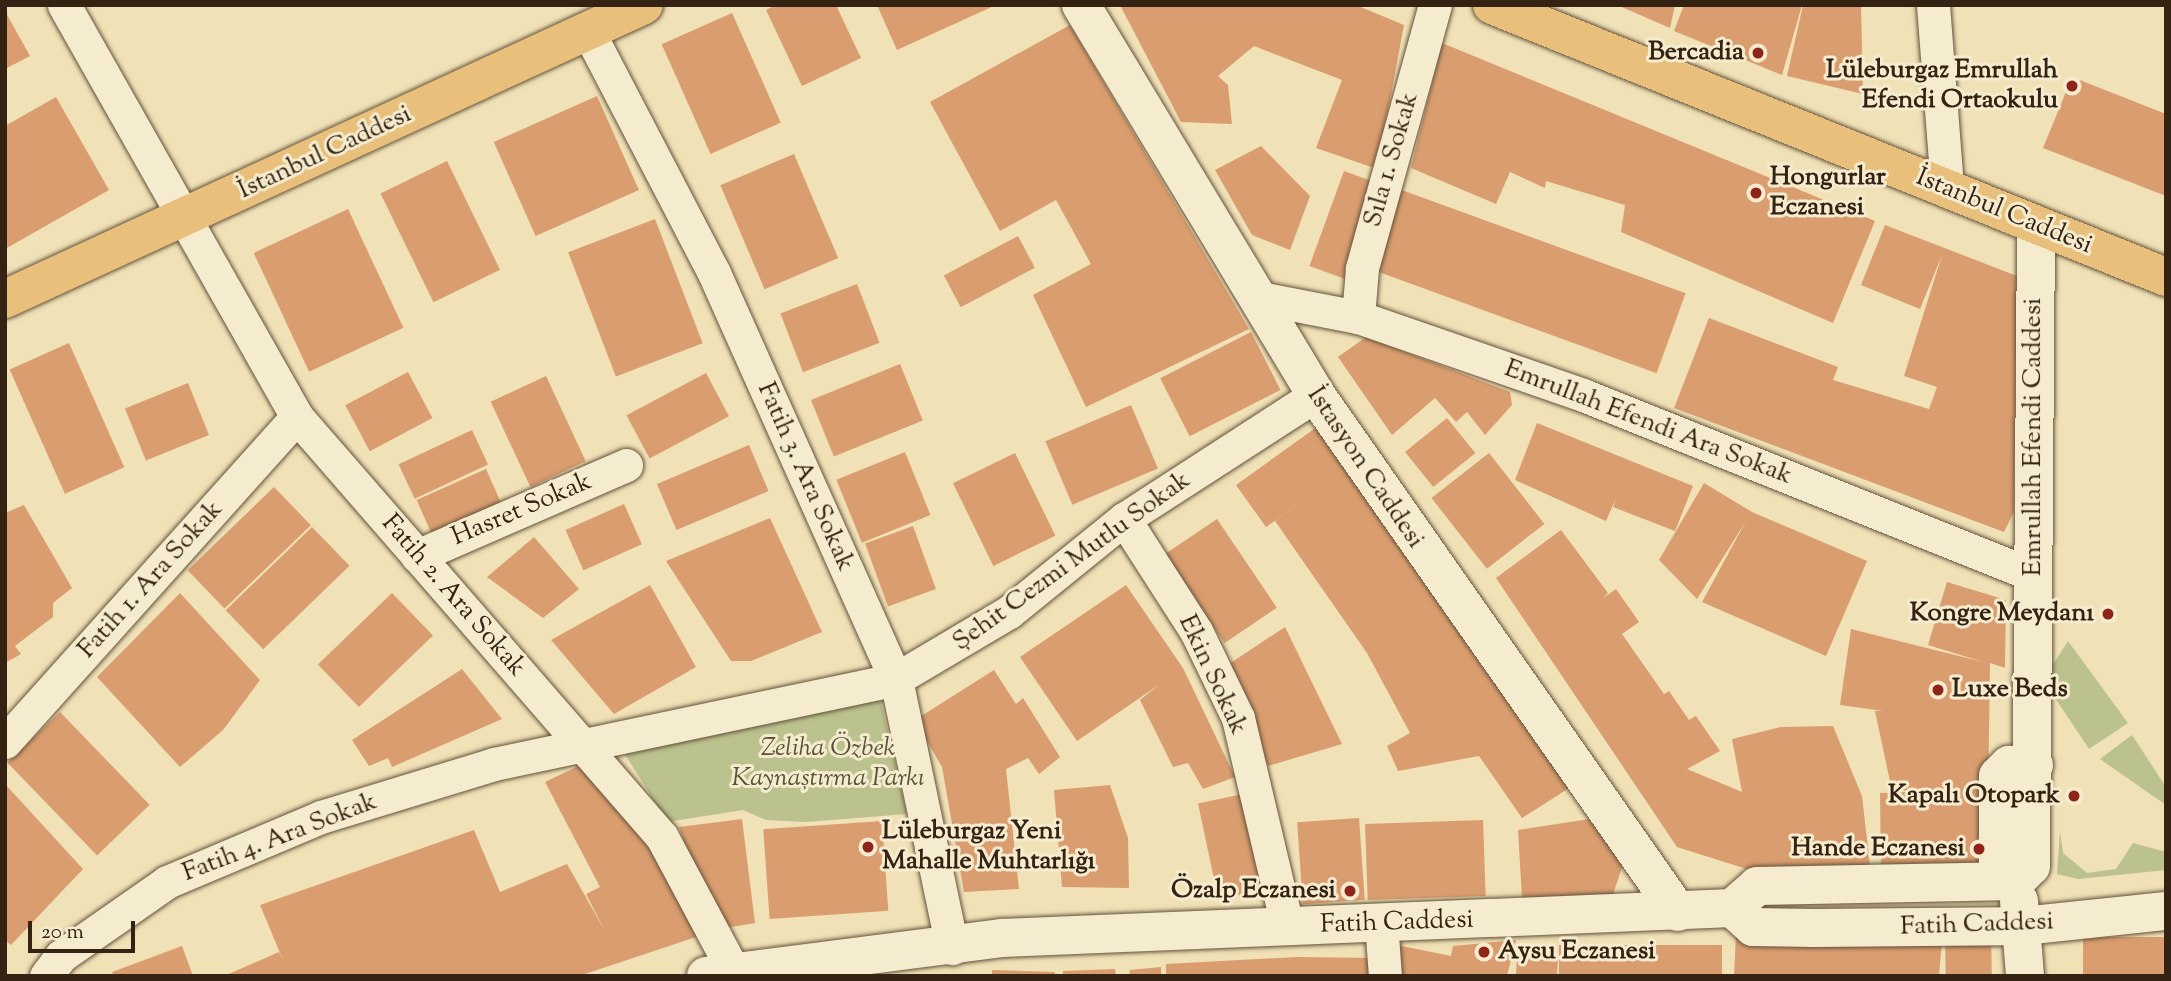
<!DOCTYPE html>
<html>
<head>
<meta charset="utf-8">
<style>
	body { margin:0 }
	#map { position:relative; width:2171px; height:981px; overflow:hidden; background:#f0e1b6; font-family:"Sorts Mill Goudy",serif }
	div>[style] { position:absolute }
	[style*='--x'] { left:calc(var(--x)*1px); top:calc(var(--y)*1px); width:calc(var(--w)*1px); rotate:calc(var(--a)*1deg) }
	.green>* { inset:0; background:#bbc28d }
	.building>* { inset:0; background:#da9d6f; transform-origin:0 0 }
	.roads { filter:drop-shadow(0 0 2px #63523b) drop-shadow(0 0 2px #63523b) }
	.street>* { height:33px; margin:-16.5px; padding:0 16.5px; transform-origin:16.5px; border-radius:16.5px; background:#f5ecd0 }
	.secondary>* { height:38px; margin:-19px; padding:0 19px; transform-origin:19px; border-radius:19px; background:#f5ecd0 }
	.primary>* { height:38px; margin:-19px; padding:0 19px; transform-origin:19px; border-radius:19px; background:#e8c07b }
	.dots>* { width:19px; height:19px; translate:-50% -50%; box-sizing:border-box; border:4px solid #f5ecd0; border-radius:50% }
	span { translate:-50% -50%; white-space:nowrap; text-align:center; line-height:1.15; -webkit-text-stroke:6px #f5ecd0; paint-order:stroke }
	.poi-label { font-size:26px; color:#342212; font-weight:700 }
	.right { translate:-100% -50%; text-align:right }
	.left { translate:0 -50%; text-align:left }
	.street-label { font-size:26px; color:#342212 }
	.park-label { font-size:26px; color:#5c5237; font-style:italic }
	.frame { position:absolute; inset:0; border:7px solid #342212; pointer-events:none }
	.scale { position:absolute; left:28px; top:921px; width:107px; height:32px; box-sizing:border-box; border:4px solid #342212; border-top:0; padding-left:9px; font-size:21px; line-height:24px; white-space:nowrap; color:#342212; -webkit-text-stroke:5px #f5ecd0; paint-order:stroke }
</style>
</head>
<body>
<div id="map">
	<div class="green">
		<div style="clip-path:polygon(2068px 641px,2128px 723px,2089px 749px,2043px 680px)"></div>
		<div style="clip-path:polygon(879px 694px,907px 814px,806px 822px,766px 820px,743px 810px,667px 822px,623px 751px)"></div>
		<div style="clip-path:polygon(2132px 735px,2166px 787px,2166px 805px,2100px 759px)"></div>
		<div style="clip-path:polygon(2060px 831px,2063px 853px,2087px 873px,2116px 869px,2133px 843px,2166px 852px,2166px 870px,2078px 879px,2057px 874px)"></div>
	</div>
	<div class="building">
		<div style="clip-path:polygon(776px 5px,836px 5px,861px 58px,802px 86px,766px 10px)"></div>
		<div style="clip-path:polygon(877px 5px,996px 5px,897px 50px)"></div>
		<div style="clip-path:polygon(1120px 5px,1356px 5px,1404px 25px,1377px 169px,1316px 148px,1342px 80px,1254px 46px,1218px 76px,1228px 85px,1232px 124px,1181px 122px)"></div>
		<div style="clip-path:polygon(1617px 5px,1675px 5px,1670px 28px)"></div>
		<div style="clip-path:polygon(1684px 5px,1802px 5px,1782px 75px,1674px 31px)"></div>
		<div style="clip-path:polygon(1803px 5px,1861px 5px,1863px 94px,1787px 76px)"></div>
		<div style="clip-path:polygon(5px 11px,30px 56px,5px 69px)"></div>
		<div style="left:732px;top:13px;width:120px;height:77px;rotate:66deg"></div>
		<div style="clip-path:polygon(1070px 25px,1249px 329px,1086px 407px,1033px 295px,1091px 264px,1056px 200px,1000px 231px,930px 102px)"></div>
		<div style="clip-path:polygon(1442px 43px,1875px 221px,1833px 323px,1621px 232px,1625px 205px,1546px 181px,1545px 188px,1510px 172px,1496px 204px,1411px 168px)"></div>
		<div style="clip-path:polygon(2072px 77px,2166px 114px,2166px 196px,2043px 148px)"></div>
		<div style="left:597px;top:96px;width:103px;height:113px;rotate:66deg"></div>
		<div style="clip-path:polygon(56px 97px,109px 190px,5px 249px,5px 126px)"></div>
		<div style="clip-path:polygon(1261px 146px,1310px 196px,1290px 250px,1252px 235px,1215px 170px)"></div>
		<div style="left:794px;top:154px;width:113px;height:80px;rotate:67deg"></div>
		<div style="left:447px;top:161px;width:121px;height:74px;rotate:64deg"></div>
		<div style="left:1344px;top:171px;width:38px;height:101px;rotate:20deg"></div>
		<div style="left:1399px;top:189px;width:305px;height:85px;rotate:20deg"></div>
		<div style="left:348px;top:209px;width:131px;height:104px;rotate:65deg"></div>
		<div style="left:655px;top:219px;width:133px;height:93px;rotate:69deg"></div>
		<div style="clip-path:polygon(1885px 225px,2017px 276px,2014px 512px,2004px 532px,1674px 408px,1709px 318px,1838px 367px,1833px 380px,1929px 409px,1937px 387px,1904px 376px,1942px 255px,1920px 309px,1861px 285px)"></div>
		<div style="left:1018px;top:236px;width:36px;height:84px;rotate:62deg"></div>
		<div style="left:857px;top:284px;width:63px;height:82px;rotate:69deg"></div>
		<div style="left:1251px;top:332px;width:65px;height:102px;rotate:63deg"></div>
		<div style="clip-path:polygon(1366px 337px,1510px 392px,1512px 405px,1485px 435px,1467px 412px,1456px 422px,1435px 398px,1392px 435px,1338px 357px)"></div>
		<div style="left:69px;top:343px;width:136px;height:65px;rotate:66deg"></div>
		<div style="left:900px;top:364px;width:61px;height:96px;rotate:68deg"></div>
		<div style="left:408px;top:372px;width:52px;height:71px;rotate:62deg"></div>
		<div style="left:706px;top:373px;width:49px;height:90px;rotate:62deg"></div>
		<div style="left:546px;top:376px;width:94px;height:61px;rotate:65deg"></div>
		<div style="left:188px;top:383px;width:56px;height:68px;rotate:68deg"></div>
		<div style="left:1131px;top:405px;width:69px;height:93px;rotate:67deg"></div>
		<div style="left:1447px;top:418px;width:45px;height:54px;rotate:51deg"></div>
		<div style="clip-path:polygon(1537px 423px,1693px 486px,1675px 531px,1613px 507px,1616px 498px,1606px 521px,1515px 480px)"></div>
		<div style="clip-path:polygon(1321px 424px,1574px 785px,1522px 818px,1479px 756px,1398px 771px,1387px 746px,1410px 733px,1367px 653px,1275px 521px,1312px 495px,1266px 527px,1236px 485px)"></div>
		<div style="left:472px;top:430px;width:38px;height:81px;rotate:65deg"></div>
		<div style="left:749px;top:445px;width:50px;height:100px;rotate:67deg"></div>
		<div style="left:905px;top:452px;width:68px;height:74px;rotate:68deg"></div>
		<div style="left:1015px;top:453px;width:92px;height:69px;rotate:64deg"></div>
		<div style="left:1489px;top:453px;width:90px;height:73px;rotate:52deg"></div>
		<div style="left:486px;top:469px;width:36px;height:76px;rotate:66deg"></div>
		<div style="clip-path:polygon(1704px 483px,1752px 512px,1867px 561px,1826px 656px,1702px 602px,1746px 521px,1697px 599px,1659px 560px)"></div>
		<div style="left:274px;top:487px;width:53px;height:120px;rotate:46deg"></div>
		<div style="left:624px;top:504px;width:44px;height:64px;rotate:66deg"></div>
		<div style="clip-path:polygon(24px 505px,72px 588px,53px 603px,53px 617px,15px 646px,21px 654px,5px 663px,5px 513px)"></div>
		<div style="clip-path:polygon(770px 518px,822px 632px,751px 661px,731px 661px,666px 561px)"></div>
		<div style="left:1217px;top:519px;width:107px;height:63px;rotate:56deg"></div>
		<div style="left:913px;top:526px;width:67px;height:51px;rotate:70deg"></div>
		<div style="left:312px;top:527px;width:54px;height:120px;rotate:46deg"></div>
		<div style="clip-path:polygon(1561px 530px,1608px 593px,1602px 599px,1616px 589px,1639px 622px,1622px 634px,1664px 694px,1669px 691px,1689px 720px,1696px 716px,1720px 751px,1687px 769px,1742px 792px,1732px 739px,1781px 727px,1833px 726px,1862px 796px,1870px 866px,1750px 870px,1677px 847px,1496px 578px)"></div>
		<div style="clip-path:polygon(534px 537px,579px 589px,543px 618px,487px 577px)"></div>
		<div style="clip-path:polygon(1947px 582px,2006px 600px,2005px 668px,1990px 663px,1987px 868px,1881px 868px,1880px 793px,1940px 791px,1892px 791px,1875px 711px,1883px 711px,1840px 705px,1851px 629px,1983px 662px,1928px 645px)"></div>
		<div style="clip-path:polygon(650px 585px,696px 667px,614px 714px,551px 640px)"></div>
		<div style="clip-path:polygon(1126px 585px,1183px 668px,1235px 777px,1203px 789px,1188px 763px,1173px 767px,1140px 700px,1160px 684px,1077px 741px,1020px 657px)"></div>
		<div style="clip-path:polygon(180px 593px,260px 680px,223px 730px,180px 767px,97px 677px)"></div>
		<div style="left:392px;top:593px;width:59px;height:103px;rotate:46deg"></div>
		<div style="clip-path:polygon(1285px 627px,1342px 744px,1268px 766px,1229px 664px)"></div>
		<div style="clip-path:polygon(462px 669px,502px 719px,392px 767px,388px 758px,369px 766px,352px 740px)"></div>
		<div style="clip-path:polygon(994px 670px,1016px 704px,1023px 698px,1060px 757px,1039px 774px,1028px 758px,1006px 769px,1019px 889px,964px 892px,942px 767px,915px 720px)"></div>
		<div style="left:60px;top:712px;width:129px;height:73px;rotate:46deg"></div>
		<div style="clip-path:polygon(589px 761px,621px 791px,702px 935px,579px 976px,224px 976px,279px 952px,283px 960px,260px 905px,474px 830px,500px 892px,567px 864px,605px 931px,586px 894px,600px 887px,545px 782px)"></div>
		<div style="clip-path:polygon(5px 784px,83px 869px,11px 945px,5px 940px)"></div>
		<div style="clip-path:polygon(1110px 785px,1128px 838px,1129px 888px,1062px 887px,1054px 790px)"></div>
		<div style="left:1243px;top:794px;width:98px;height:46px;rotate:78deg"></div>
		<div style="clip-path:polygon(1603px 817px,1627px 853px,1613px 894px,1522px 899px,1518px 830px)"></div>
		<div style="left:1359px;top:818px;width:82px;height:62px;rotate:86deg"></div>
		<div style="clip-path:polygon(742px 819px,755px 923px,713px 930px,679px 827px)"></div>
		<div style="left:1483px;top:820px;width:76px;height:118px;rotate:88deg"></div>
		<div style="left:882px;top:821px;width:90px;height:119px;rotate:86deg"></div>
		<div style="left:1991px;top:932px;width:44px;height:46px;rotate:89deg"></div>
		<div style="clip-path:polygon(1736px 933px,1942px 941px,1939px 976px,1734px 976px)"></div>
		<div style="left:2166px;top:937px;width:39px;height:83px;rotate:90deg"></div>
		<div style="clip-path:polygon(1516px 940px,1507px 976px,1391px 976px,1397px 945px,1451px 956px,1453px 946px)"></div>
		<div style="left:1722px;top:945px;width:31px;height:163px;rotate:90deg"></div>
		<div style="clip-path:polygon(182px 946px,193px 976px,114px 976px,112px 972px)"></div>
		<div style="left:1517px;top:956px;width:41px;height:20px;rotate:3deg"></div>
		<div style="clip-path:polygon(1296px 957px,1379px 958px,1379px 976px,1166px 976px,1166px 964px)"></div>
		<div style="clip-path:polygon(1161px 967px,1161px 976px,1129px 976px,1130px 970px)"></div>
		<div style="clip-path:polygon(1115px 969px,1116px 976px,1063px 976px,1063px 971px)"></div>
		<div style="clip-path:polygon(992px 970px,1055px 972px,1055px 976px,992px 976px)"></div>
	</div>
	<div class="roads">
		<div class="street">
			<div style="--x:64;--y:5;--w:473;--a:60.5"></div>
			<div style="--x:297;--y:417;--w:556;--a:49.01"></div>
			<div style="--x:662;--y:837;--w:149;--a:61.9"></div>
			<div style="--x:1933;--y:5;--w:185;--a:85.6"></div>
			<div style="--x:588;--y:31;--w:273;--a:62.5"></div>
			<div style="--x:714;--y:273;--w:445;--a:65.9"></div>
			<div style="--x:896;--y:679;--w:275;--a:78.2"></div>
			<div style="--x:1255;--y:297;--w:105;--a:11"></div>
			<div style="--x:1358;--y:317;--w:238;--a:19.1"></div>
			<div style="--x:1583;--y:395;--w:485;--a:21.8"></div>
			<div style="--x:1358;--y:317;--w:49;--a:-85.3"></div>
			<div style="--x:1362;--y:268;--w:273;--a:-74.5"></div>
			<div style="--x:1124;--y:519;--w:133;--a:57.3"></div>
			<div style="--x:1196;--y:631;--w:97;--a:64.2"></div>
			<div style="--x:1238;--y:718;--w:214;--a:76.7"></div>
			<div style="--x:417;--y:556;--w:228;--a:-23.5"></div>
			<div style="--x:5;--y:742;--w:437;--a:-48.1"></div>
			<div style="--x:1381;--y:922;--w:54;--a:85.8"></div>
			<div style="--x:46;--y:976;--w:25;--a:-53"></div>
			<div style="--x:61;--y:956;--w:129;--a:-34.9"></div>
			<div style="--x:167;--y:882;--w:167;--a:-22.9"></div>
			<div style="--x:321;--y:817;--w:181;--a:-17"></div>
			<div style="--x:494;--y:764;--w:411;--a:-11.9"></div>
			<div style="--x:896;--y:679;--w:131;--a:-30.7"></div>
			<div style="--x:1009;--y:612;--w:148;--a:-39"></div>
			<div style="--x:1124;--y:519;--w:229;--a:-32.9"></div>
		</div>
		<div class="secondary">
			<div style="--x:1081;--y:5;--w:455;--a:58.9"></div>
			<div style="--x:1316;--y:395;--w:631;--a:55"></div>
			<div style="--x:2016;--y:881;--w:27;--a:-132"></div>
			<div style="--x:1998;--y:861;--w:85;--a:-90"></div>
			<div style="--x:1998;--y:776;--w:16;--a:-45"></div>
			<div style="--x:2009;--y:765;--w:25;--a:0"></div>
			<div style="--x:2019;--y:901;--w:75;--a:85.4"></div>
			<div style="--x:1732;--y:908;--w:33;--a:-41"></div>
			<div style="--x:1757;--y:886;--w:259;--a:-1.1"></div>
			<div style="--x:2016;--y:881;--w:21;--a:-45"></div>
			<div style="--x:2031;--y:866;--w:641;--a:-89.55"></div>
			<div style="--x:706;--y:976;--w:298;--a:-7.3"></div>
			<div style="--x:1002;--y:938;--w:731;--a:-2.35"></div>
			<div style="--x:1732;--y:908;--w:28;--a:42"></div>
			<div style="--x:1753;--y:927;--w:61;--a:0.9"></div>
			<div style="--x:1814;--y:928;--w:209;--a:-0.5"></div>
			<div style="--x:2023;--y:926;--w:144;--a:-6"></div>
		</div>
		<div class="primary">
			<div style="--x:1492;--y:5;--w:727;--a:21.98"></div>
			<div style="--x:5;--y:299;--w:703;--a:-24.71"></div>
		</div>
	</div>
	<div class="dots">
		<div style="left:1758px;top:53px;background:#8f2418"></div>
		<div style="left:2072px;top:86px;background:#8f2418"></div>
		<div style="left:1756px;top:193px;background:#8f2418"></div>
		<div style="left:2108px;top:614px;background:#8f2418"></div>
		<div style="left:1938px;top:690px;background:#8f2418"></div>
		<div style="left:2074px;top:796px;background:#8f2418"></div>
		<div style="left:868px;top:847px;background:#8f2418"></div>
		<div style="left:1979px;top:849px;background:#8f2418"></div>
		<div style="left:1350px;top:891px;background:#8f2418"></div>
		<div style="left:1484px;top:952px;background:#8f2418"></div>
	</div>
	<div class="poi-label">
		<span class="right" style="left:1744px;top:53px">Bercadia</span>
		<span class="right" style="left:2058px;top:86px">Lüleburgaz Emrullah<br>Efendi Ortaokulu</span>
		<span class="left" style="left:1770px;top:193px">Hongurlar<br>Eczanesi</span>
		<span class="right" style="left:2094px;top:614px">Kongre Meydanı</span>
		<span class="left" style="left:1952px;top:690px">Luxe Beds</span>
		<span class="right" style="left:2060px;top:796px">Kapalı Otopark</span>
		<span class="left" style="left:882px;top:847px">Lüleburgaz Yeni<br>Mahalle Muhtarlığı</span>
		<span class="right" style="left:1965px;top:849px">Hande Eczanesi</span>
		<span class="right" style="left:1336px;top:891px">Özalp Eczanesi</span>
		<span class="left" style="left:1498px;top:952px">Aysu Eczanesi</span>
	</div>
	<div class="street-label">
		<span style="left:325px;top:153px;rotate:-25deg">İstanbul Caddesi</span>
		<span style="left:1392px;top:160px;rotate:-74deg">Sıla 1. Sokak</span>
		<span style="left:2004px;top:212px;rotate:22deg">İstanbul Caddesi</span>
		<span style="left:1648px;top:423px;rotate:21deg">Emrullah Efendi Ara Sokak</span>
		<span style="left:2034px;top:437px;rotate:-90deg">Emrullah Efendi Caddesi</span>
		<span style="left:1365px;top:468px;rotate:56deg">İstasyon Caddesi</span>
		<span style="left:805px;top:477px;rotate:66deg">Fatih 3. Ara Sokak</span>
		<span style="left:522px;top:510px;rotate:-23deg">Hasret Sokak</span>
		<span style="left:1072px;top:562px;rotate:-36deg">Şehit Cezmi Mutlu Sokak</span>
		<span style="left:151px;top:580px;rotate:-48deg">Fatih 1. Ara Sokak</span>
		<span style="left:453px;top:596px;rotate:49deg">Fatih 2. Ara Sokak</span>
		<span style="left:1212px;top:675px;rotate:65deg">Ekin Sokak</span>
		<span style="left:280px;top:838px;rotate:-21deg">Fatih 4. Ara Sokak</span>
		<span style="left:1397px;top:923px;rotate:-2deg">Fatih Caddesi</span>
		<span style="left:1977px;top:925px;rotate:-2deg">Fatih Caddesi</span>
	</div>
	<div class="park-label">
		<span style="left:828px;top:764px">Zeliha Özbek<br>Kaynaştırma Parkı</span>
	</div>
	<div class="frame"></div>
	<div class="scale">20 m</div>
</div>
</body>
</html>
